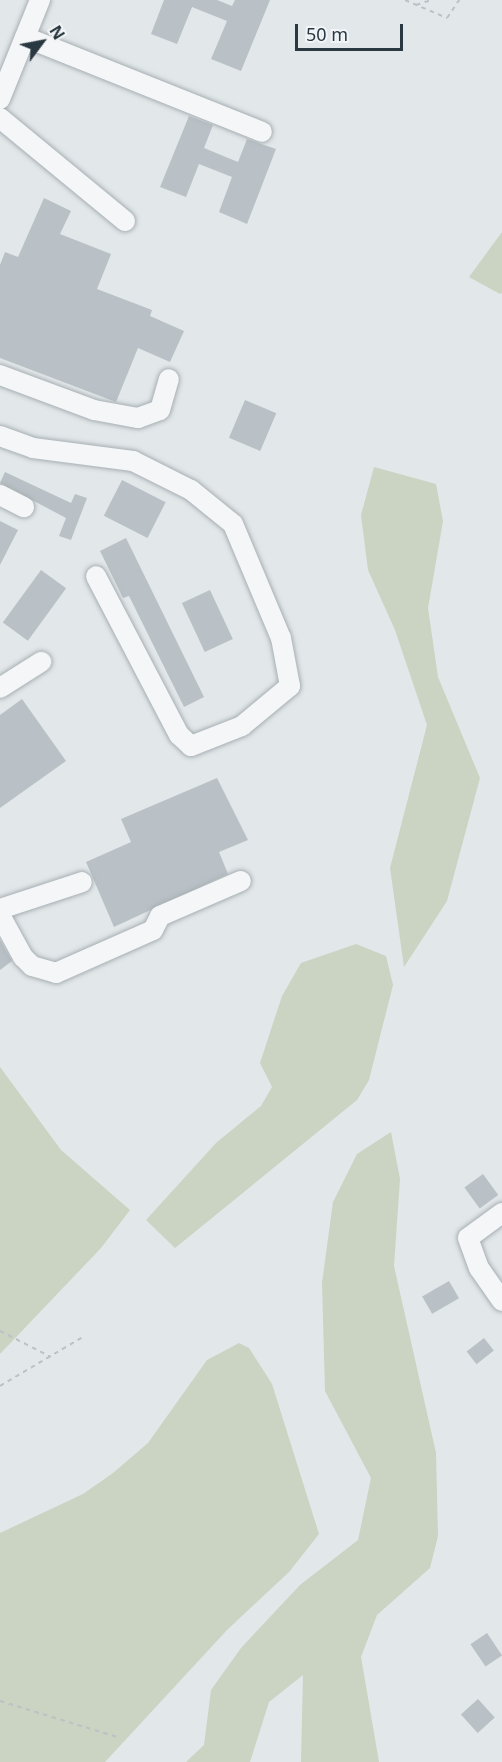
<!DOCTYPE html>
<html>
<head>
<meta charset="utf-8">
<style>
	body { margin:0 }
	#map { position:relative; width:502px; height:1762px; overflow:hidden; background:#e2e7e9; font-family:"Noto Sans",sans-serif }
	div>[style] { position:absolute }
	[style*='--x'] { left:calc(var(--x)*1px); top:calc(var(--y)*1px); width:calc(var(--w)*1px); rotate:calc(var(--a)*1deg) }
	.green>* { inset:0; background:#cbd3c3 }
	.building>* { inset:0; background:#b9c1c6; transform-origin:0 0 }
	.path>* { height:2px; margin-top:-1px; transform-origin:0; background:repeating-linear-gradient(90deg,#bbc1c5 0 4.5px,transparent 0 9px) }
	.roads { filter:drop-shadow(0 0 2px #a7afb3) drop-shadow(0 0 2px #a7afb3) }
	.minor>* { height:20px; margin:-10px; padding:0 10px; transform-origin:10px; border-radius:10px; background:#f4f6f8 }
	span { translate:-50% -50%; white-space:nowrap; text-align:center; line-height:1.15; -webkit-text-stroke:4.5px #f1f5f7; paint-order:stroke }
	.north { position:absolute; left:12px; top:12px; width:60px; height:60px; -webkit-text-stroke:4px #f1f5f7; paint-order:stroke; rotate:58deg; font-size:16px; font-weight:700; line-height:24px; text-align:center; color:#2a3841 }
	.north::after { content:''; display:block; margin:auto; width:21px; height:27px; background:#2a3841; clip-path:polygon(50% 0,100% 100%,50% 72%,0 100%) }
	.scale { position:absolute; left:295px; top:24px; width:108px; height:27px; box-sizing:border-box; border:3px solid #2a3841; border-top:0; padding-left:8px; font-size:18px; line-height:21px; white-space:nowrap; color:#2a3841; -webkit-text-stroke:4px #f1f5f7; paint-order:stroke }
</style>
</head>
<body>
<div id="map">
	<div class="green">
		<div style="clip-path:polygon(502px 232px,502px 293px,500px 294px,469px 277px)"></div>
		<div style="clip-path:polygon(374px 467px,436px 484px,443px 521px,428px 608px,438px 677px,480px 778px,447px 901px,404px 967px,390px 868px,427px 725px,395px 630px,368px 570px,361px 515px)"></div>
		<div style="clip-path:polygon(356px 944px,386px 956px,393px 985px,369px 1080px,357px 1100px,175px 1248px,146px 1220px,216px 1143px,261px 1106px,272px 1087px,260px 1063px,282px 996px,301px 963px)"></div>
		<div style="clip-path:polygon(0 1067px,61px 1150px,130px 1210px,101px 1248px,0 1354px)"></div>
		<div style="clip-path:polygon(391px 1132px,400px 1179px,394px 1266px,436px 1453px,438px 1536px,430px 1568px,377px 1615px,361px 1657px,379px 1762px,301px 1762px,303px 1675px,269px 1702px,250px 1762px,186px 1762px,204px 1745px,211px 1690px,241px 1648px,300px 1585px,358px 1540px,371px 1478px,325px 1391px,322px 1283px,333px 1202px,357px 1154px)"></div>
		<div style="clip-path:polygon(239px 1343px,249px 1348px,272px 1384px,319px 1534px,289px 1572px,227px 1630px,105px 1762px,0 1762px,0 1533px,83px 1494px,113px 1473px,148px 1443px,207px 1360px)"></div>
	</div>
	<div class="building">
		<div style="clip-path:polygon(164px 0,217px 0,232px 6px,235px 0,270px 0,241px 71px,211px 59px,227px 21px,192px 7px,177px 44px,151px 34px)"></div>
		<div style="clip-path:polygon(189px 116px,213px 125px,204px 148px,238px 162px,247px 139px,276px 149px,247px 224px,219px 212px,232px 177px,199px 164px,186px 197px,160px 187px)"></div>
		<div style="clip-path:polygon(44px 198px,71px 211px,60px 234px,111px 254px,97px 289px,152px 310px,150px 316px,184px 331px,170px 362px,138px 348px,116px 402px,0 358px,0 265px,5px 252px,18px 257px)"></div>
		<div style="left:245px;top:400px;width:34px;height:41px;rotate:23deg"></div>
		<div style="clip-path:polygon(5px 472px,71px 503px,75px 494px,87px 498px,71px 540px,59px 536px,66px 518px,0 483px)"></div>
		<div style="left:122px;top:480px;width:49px;height:40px;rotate:27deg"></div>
		<div style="clip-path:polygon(0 521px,18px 530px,0 565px)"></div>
		<div style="clip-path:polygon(126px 538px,204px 697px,184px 707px,129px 596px,123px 598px,100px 551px)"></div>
		<div style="left:41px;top:570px;width:31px;height:65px;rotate:36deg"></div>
		<div style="left:210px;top:590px;width:54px;height:31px;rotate:65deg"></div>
		<div style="clip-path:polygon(22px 699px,66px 761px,0 808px,0 715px)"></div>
		<div style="clip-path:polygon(217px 778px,248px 840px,219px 852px,228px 874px,114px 927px,86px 862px,131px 842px,121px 819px)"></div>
		<div style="clip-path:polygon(0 940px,12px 961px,0 970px)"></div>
		<div style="left:483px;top:1174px;width:26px;height:23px;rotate:54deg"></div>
		<div style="left:449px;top:1281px;width:20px;height:31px;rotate:60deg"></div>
		<div style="left:484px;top:1338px;width:16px;height:22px;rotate:52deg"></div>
		<div style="left:487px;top:1633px;width:27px;height:20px;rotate:56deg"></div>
		<div style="left:478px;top:1699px;width:25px;height:23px;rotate:48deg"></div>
	</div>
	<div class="path">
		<div style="--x:405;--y:0;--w:46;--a:23.2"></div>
		<div style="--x:447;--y:18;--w:22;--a:-56"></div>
		<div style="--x:416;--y:5;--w:16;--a:-18"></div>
		<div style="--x:0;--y:1331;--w:57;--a:27"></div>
		<div style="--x:0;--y:1386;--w:96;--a:-30.6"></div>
		<div style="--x:0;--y:1701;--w:126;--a:17.1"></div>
	</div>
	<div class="roads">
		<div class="minor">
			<div style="--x:25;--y:37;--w:255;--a:21.8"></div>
			<div style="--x:0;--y:99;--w:107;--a:-68"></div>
			<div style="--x:0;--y:118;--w:162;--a:39.5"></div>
			<div style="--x:0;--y:375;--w:100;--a:20.4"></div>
			<div style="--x:94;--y:410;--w:45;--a:10.3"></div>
			<div style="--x:138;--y:418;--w:23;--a:-20"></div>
			<div style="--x:160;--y:410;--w:32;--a:-74"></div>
			<div style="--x:0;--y:436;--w:35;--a:20"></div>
			<div style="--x:33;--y:448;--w:101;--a:7.4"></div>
			<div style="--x:133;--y:461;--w:65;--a:26.6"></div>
			<div style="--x:191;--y:490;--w:54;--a:39"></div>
			<div style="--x:233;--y:524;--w:124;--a:67.2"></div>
			<div style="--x:281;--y:638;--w:49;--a:79.4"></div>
			<div style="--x:290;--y:686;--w:62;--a:140.2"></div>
			<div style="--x:242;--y:726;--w:55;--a:158.6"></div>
			<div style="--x:191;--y:746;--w:16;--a:-137"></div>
			<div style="--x:179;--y:735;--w:179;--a:-117.6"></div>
			<div style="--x:0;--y:495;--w:27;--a:27"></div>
			<div style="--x:0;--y:688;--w:49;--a:-32.4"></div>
			<div style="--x:0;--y:909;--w:86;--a:-18.2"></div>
			<div style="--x:0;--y:915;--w:48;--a:61.3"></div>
			<div style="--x:23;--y:957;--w:13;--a:45"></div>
			<div style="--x:32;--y:966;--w:25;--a:16"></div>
			<div style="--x:56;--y:973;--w:106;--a:-23.9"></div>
			<div style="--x:153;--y:930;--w:16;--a:-63"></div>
			<div style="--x:160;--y:916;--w:88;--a:-23.4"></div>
			<div style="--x:502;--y:1213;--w:42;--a:143.7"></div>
			<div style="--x:468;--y:1238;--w:32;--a:70"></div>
			<div style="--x:479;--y:1268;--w:40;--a:55.1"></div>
		</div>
	</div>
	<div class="north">N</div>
	<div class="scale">50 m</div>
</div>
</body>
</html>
